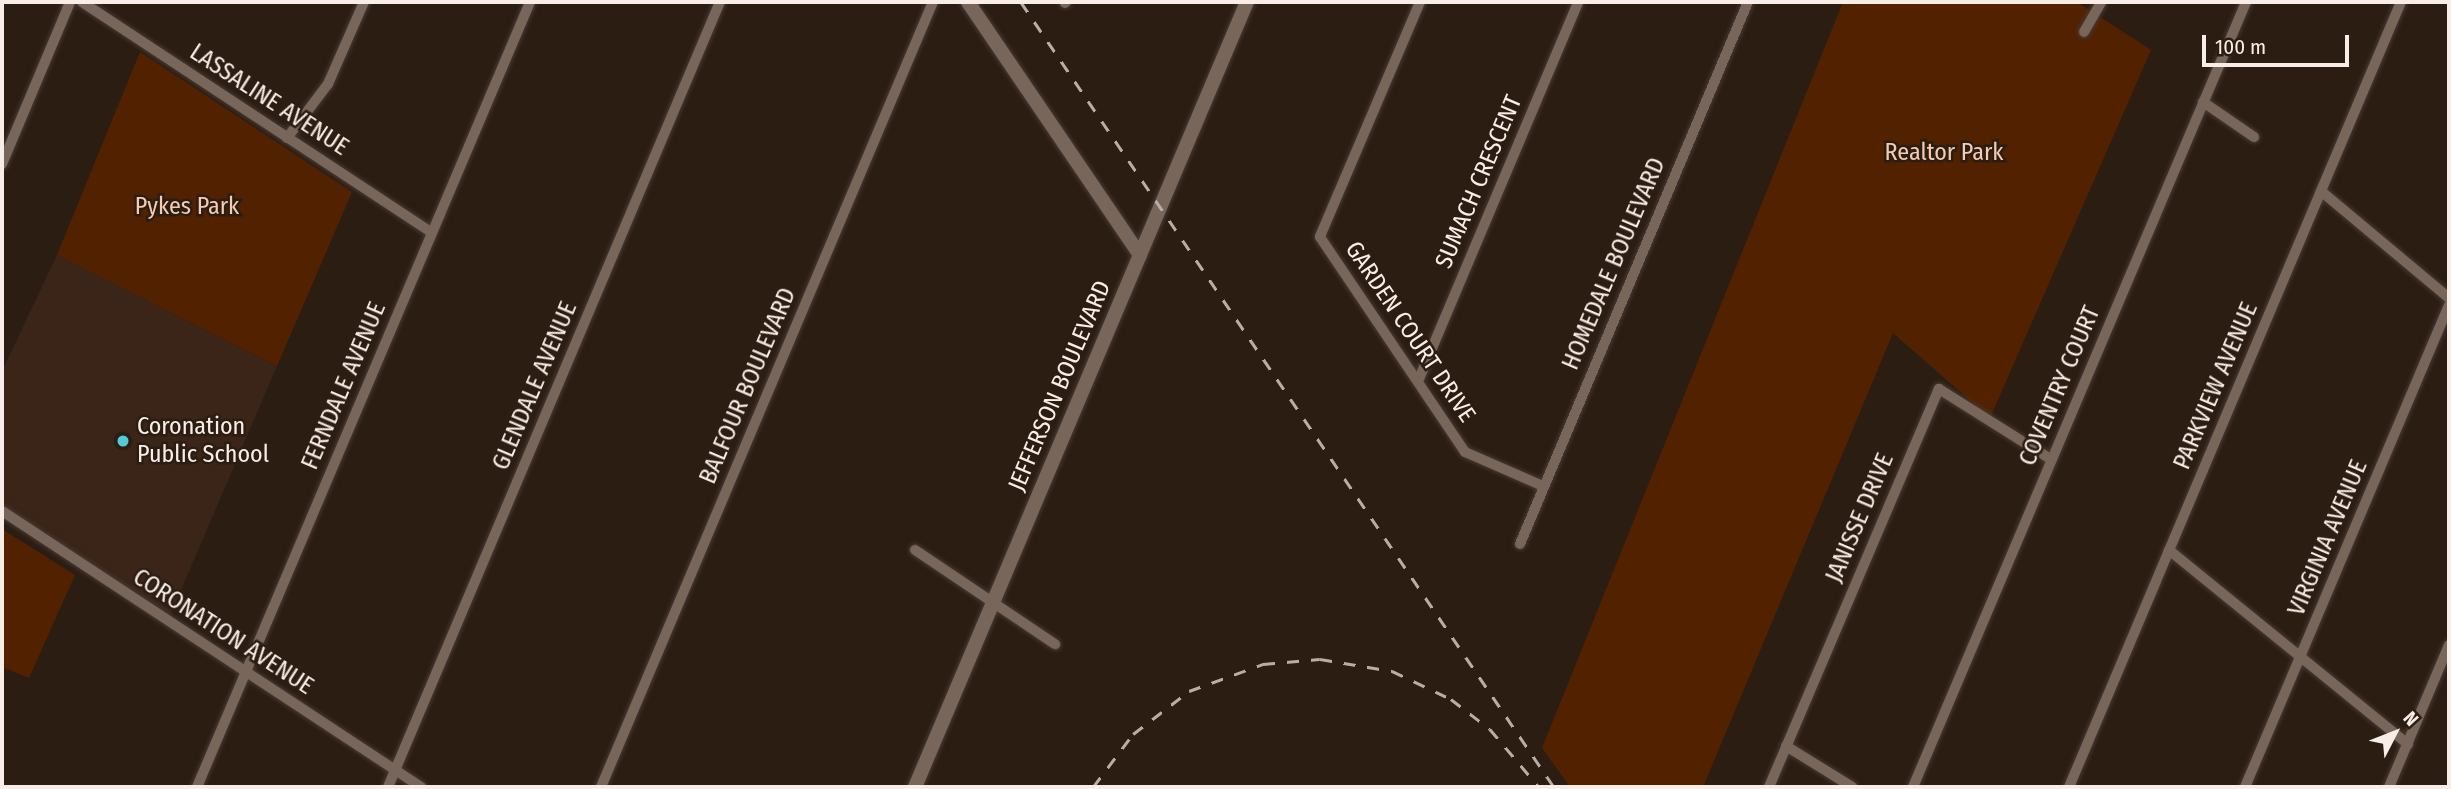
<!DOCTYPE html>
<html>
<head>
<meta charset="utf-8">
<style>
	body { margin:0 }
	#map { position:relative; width:2451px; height:789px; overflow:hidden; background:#2c1d13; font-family:"Fira Sans Condensed",sans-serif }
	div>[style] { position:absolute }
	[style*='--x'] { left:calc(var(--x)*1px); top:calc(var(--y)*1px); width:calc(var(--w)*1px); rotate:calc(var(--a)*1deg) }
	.built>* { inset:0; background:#3a2518 }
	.green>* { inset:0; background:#522200 }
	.roads { filter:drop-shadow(0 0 2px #463a34) drop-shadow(0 0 2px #463a34) }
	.street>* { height:10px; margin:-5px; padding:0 5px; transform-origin:5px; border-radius:5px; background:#79665b }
	.secondary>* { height:14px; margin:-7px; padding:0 7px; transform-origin:7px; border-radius:7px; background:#79665b }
	.rail>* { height:2.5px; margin-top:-1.25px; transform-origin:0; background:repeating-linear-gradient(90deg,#b9ada5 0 12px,transparent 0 24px) }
	.dots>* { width:19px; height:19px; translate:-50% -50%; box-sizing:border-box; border:4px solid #2c1d13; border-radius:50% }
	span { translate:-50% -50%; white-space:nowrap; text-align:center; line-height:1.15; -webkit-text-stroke:5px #2c1d13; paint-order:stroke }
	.street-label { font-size:24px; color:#f9eee7 }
	.park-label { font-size:24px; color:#f4cbb3 }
	.poi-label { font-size:24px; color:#f9eee7 }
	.left { translate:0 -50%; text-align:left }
	.frame { position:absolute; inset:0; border:4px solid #f9eee7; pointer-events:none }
	.north { position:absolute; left:2360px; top:698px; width:70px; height:70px; -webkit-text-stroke:5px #2c1d13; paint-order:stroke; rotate:48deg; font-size:19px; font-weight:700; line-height:28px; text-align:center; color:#f9eee7 }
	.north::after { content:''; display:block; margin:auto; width:24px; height:32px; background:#f9eee7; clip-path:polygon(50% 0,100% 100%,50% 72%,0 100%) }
	.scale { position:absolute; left:2202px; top:35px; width:147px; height:32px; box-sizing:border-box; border:4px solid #f9eee7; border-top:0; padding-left:9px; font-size:21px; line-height:24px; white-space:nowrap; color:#f9eee7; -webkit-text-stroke:5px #2c1d13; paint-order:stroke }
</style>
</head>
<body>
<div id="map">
	<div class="built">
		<div style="clip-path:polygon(57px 255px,277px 366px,167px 623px,2px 511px,2px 371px)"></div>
	</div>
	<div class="green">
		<div style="clip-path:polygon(1843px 2px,2077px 2px,2151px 50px,1990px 418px,1893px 333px,1703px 787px,1570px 787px,1542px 748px)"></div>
		<div style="clip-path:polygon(140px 52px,352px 192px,277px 366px,57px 255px)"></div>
		<div style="clip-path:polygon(2px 529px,75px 575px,29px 678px,2px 667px)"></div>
	</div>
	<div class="roads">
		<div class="street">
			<div style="--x:82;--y:2;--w:419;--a:33.4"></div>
			<div style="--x:1420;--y:2;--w:255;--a:113.1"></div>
			<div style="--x:1320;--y:237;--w:259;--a:56"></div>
			<div style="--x:1465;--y:452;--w:85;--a:23.6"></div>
			<div style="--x:1065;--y:3;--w:1;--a:-45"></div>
			<div style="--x:2084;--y:32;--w:34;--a:-60"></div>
			<div style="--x:2203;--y:102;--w:62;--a:34.5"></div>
			<div style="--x:287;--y:138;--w:68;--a:-52.8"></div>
			<div style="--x:328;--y:84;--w:90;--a:-66.3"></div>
			<div style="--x:2;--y:164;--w:176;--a:-67.2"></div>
			<div style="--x:2321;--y:191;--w:167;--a:39.9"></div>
			<div style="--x:1419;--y:379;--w:409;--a:-67.1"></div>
			<div style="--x:2;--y:511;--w:502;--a:33.37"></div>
			<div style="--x:1520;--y:544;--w:588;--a:-67.19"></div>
			<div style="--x:915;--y:550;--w:169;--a:33.9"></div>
			<div style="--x:2169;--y:550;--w:308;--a:39.1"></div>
			<div style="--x:1786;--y:746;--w:78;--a:31.8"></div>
			<div style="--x:197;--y:787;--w:853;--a:-67.01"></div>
			<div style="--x:388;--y:787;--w:852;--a:-67.08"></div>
			<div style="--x:601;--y:787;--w:852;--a:-67.08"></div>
			<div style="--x:1769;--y:787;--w:433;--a:-66.9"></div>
			<div style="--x:1939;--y:389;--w:133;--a:32.1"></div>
			<div style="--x:1913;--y:787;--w:853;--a:-67.01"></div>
			<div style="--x:2069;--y:787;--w:852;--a:-67.08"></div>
			<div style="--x:2245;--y:787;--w:523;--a:-67.06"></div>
			<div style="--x:2389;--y:787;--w:154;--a:-67.1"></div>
		</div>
		<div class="secondary">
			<div style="--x:968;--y:2;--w:306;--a:55.8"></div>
			<div style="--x:915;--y:787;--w:852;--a:-67.08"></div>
		</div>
	</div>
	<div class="rail">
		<div style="--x:1021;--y:2;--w:949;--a:55.82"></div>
		<div style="--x:1093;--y:787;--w:66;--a:-53"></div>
		<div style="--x:1133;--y:734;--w:71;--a:-37.5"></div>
		<div style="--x:1189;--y:691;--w:79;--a:-20"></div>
		<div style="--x:1263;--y:664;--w:57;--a:-5"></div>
		<div style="--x:1320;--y:659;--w:73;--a:9.5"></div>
		<div style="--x:1392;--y:671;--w:65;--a:25.4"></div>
		<div style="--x:1451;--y:699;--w:49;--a:37.6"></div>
		<div style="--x:1490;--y:729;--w:76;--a:49.8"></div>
	</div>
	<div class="dots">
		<div style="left:123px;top:441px;background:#51ccd5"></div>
	</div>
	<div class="street-label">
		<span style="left:269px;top:100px;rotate:33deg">LASSALINE AVENUE</span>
		<span style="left:1479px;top:182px;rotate:-67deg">SUMACH CRESCENT</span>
		<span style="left:1614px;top:264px;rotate:-67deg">HOMEDALE BOULEVARD</span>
		<span style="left:1410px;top:332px;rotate:56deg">GARDEN COURT DRIVE</span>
		<span style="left:344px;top:386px;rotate:-67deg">FERNDALE AVENUE</span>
		<span style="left:535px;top:386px;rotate:-67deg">GLENDALE AVENUE</span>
		<span style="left:748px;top:386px;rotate:-67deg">BALFOUR BOULEVARD</span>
		<span style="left:1060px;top:386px;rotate:-67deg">JEFFERSON BOULEVARD</span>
		<span style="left:2060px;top:386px;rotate:-67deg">COVENTRY COURT</span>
		<span style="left:2216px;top:386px;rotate:-67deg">PARKVIEW AVENUE</span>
		<span style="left:1860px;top:518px;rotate:-67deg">JANISSE DRIVE</span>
		<span style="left:2328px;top:538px;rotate:-67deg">VIRGINIA AVENUE</span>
		<span style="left:223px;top:632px;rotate:33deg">CORONATION AVENUE</span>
	</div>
	<div class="park-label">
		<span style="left:1944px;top:153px">Realtor Park</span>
		<span style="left:187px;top:207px">Pykes Park</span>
	</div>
	<div class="poi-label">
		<span class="left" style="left:137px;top:441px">Coronation<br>Public School</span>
	</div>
	<div class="frame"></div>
	<div class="north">N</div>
	<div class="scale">100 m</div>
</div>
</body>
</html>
